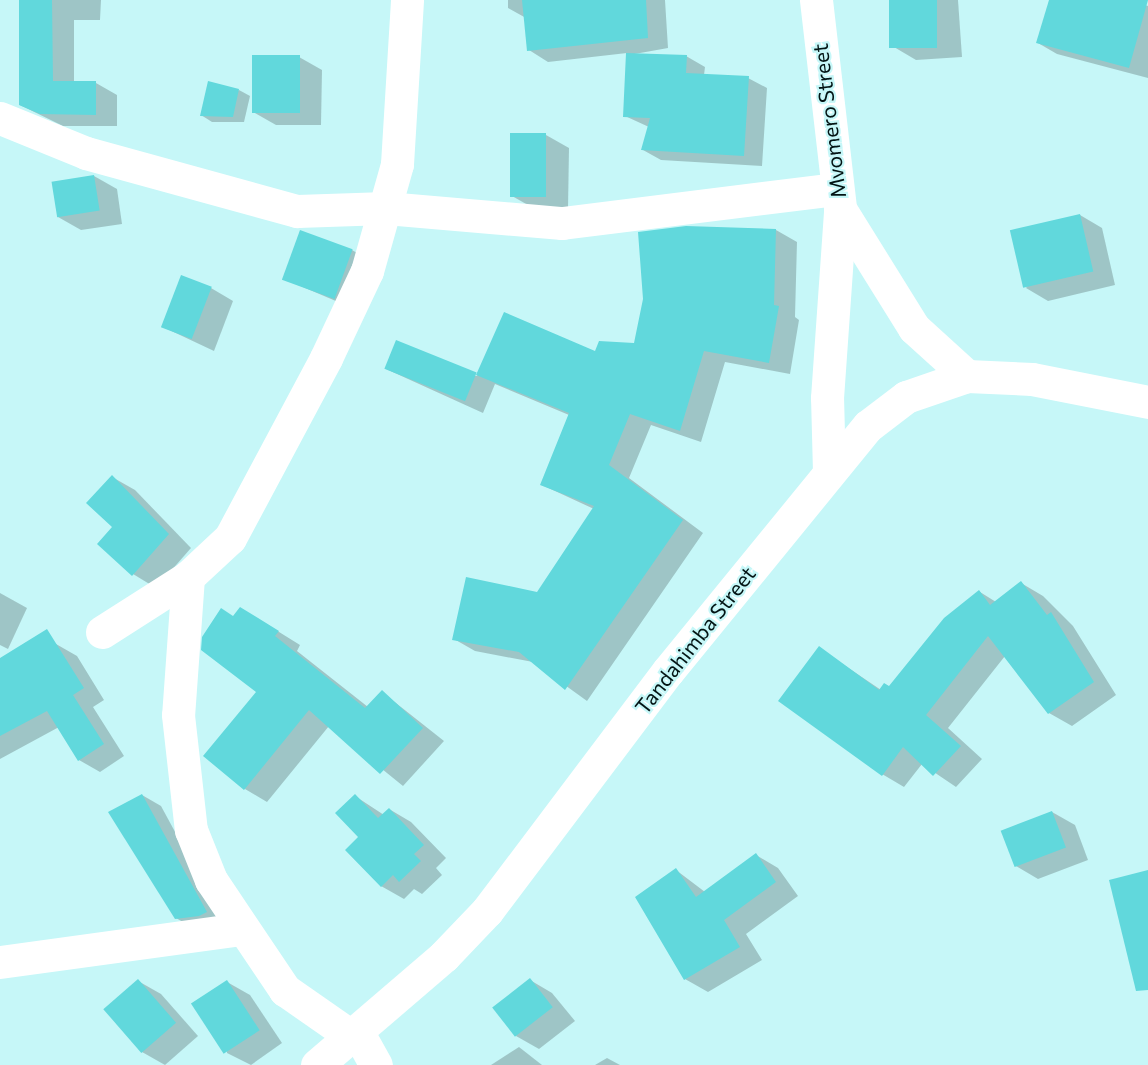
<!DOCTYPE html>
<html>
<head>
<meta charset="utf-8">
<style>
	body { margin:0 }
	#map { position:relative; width:1148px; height:1065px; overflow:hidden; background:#c6f7f8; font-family:Commissioner,sans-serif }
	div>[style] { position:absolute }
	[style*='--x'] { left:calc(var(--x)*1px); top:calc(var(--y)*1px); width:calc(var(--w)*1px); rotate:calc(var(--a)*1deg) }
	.shadow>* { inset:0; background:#0003 }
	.building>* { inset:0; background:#61d8dc; transform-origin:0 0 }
	.street>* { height:33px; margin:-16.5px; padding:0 16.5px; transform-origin:16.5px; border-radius:16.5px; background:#fff }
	span { translate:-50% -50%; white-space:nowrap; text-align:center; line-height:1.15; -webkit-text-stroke:4.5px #c6f7f8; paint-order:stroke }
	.street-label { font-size:21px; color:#031414 }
</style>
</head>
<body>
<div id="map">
	<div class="shadow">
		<div style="clip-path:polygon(20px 0,101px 0,100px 20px,74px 20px,74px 83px,96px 83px,117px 95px,117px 126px,63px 126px,20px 105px)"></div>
		<div style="clip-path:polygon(508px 0,665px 0,668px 48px,629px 55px,686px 56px,705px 67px,704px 75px,748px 78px,767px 88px,762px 166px,661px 160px,643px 150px,649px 127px,625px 116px,627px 53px,548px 62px,529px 50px,526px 18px,508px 8px)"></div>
		<div style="clip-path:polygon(891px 0,958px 0,962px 57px,916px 60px,894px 47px)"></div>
		<div style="clip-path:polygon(1051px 0,1130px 0,1148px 6px,1148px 78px,1057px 54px,1038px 43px)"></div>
		<div style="clip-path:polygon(299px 57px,322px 70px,321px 125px,276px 125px,253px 112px)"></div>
		<div style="clip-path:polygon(239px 90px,250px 96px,244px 122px,212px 122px,201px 115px)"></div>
		<div style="clip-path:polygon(546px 135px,569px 148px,568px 209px,535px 209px,512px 196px)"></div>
		<div style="clip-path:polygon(94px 176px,117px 189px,122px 224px,81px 230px,58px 217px)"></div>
		<div style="clip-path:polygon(1080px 215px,1102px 228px,1115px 285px,1048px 301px,1026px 288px)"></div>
		<div style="clip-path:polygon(686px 228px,776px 230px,797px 242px,795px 317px,799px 320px,790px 374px,725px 362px,701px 442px,651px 425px,629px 478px,703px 533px,587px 701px,533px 662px,475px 651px,454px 639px,537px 594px,594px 509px,542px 485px,569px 415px,495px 384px,483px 413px,386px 369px,477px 376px,505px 314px,596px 353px,636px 344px)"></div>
		<div style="clip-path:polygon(352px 250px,374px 263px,357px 310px,284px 279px)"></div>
		<div style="clip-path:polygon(211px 288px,233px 301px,214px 351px,163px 327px)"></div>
		<div style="clip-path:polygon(112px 477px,135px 490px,191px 548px,156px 588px,133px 574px,114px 527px)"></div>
		<div style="clip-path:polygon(1021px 583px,1043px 596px,1073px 626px,1116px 695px,1072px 726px,1049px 713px,1005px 656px,948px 728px,982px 759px,956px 787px,922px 764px,904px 787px,882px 774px,819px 648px,881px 690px,890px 688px,980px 592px,996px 602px)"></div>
		<div style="clip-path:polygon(0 593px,27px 608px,8px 649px,0 645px)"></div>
		<div style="clip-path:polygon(234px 618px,263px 622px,300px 645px,297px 651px,368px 707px,382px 692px,444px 741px,403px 786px,329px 726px,267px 802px,245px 789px,258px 692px)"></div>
		<div style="clip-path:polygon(56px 644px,77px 656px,104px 700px,93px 707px,124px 756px,100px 772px,79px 760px,59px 727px,0 759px,0 677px)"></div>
		<div style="clip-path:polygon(142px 795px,161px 806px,224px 922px,195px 929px,176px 918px)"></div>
		<div style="clip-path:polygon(355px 796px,384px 815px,389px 809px,411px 822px,446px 858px,436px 868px,442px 875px,422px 894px,414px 889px,404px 899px,381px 886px,360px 837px)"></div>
		<div style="clip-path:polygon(1052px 812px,1075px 825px,1088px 860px,1038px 879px,1016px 866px)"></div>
		<div style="clip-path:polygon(756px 855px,778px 868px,798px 896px,746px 934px,762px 960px,708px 992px,685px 979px,676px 870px,705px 892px)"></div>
		<div style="clip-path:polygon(530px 980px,552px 993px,575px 1021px,539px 1049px,516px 1036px)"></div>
		<div style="clip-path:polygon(138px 981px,161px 994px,198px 1036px,165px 1065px,142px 1052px,105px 1010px)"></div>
		<div style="clip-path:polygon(227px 982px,250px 995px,282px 1043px,251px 1065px,227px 1053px)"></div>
		<div style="clip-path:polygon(519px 1047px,542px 1065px,491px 1065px)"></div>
		<div style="clip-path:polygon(607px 1058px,620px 1065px,595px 1065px)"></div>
	</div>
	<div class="building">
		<div style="clip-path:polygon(19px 0,52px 0,53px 81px,96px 81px,96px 115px,40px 114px,19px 105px)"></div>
		<div style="clip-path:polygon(522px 0,646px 0,648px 38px,527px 51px)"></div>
		<div style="left:889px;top:0;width:48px;height:48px"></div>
		<div style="clip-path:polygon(1049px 0,1148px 0,1129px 68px,1036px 43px)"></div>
		<div style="clip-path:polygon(626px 53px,687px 55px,686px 73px,749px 76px,744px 156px,641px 150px,650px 118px,623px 117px)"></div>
		<div style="left:252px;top:55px;width:48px;height:58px"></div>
		<div style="clip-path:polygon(208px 81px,239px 89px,233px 117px,200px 116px)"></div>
		<div style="left:546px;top:133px;width:64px;height:36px;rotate:90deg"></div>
		<div style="left:94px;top:175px;width:36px;height:43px;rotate:81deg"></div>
		<div style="left:1080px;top:214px;width:59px;height:72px;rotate:77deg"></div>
		<div style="clip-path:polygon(686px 226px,776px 229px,774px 305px,779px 306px,769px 363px,704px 351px,680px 431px,630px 414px,609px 465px,683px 520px,565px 690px,519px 652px,452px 640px,466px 577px,537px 592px,594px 506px,540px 485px,569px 413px,476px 375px,504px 312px,595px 351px,599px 341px,634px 343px,643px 299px,638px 232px)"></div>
		<div style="left:300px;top:230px;width:56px;height:53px;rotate:20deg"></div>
		<div style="left:181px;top:275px;width:33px;height:56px;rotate:21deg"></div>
		<div style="left:396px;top:340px;width:87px;height:31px;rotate:22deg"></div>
		<div style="clip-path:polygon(112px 475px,169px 534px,132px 576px,97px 544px,112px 527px,86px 503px)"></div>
		<div style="clip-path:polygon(1021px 581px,1047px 615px,1051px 612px,1094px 682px,1048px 714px,988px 636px,926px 715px,961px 746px,933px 776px,903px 747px,882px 776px,778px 701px,819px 646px,879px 690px,884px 683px,889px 686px,944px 618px,979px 590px,990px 605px)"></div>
		<div style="clip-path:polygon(240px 607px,279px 631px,275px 636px,365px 708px,382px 690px,423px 728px,380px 774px,309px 710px,244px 790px,203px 756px,256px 692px,201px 650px,202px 637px,221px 608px,233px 616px)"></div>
		<div style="clip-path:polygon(47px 629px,84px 688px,73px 695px,104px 744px,78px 761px,47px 711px,0 736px,0 658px)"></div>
		<div style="clip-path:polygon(142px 794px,207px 912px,199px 916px,175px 919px,108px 812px)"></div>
		<div style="clip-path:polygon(355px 794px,378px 818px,389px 808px,424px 845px,414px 854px,421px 861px,399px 882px,393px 875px,381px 887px,345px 850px,358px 837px,335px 813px)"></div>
		<div style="left:1052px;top:811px;width:39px;height:55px;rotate:69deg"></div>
		<div style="clip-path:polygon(756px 853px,776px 882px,724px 920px,740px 947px,684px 980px,635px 897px,676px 868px,696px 897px)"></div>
		<div style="clip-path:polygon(1148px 870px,1148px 990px,1136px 991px,1109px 880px)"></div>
		<div style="left:530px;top:978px;width:37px;height:48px;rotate:52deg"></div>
		<div style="left:138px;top:979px;width:58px;height:46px;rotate:49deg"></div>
		<div style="left:227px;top:980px;width:60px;height:43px;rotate:57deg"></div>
	</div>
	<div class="street">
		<div style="--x:816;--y:0;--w:210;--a:83.4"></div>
		<div style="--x:840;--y:209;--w:140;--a:58.1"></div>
		<div style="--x:914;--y:328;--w:72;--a:42.2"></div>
		<div style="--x:0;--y:118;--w:93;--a:22.1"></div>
		<div style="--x:86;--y:153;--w:219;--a:15.4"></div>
		<div style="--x:297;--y:211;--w:89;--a:-1.9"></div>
		<div style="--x:386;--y:208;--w:177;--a:4.9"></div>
		<div style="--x:562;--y:223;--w:275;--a:-7.1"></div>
		<div style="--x:829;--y:472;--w:74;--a:-91.5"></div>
		<div style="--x:827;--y:398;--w:188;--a:-86"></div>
		<div style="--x:188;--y:577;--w:138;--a:94.1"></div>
		<div style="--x:178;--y:715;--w:116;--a:83.6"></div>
		<div style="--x:191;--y:830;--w:54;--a:68.2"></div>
		<div style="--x:211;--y:880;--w:133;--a:56.1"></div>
		<div style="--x:285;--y:990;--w:80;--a:34.9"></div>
		<div style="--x:102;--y:632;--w:102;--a:-32.6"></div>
		<div style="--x:188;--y:577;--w:57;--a:-42.9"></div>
		<div style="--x:230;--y:538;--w:204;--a:-61.9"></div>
		<div style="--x:326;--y:358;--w:96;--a:-64.8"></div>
		<div style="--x:367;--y:271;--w:111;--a:-74.3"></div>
		<div style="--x:397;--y:164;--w:164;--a:-86.5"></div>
		<div style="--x:0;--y:962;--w:242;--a:-7.8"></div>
		<div style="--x:357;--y:1031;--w:39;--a:61"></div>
		<div style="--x:317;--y:1065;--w:167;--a:-40.6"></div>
		<div style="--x:444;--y:956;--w:62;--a:-46.3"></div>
		<div style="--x:487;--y:911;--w:301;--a:-53"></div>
		<div style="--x:668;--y:671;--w:316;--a:-50.8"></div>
		<div style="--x:868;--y:426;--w:48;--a:-37.3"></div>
		<div style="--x:906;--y:397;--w:65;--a:-19"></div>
		<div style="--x:967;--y:376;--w:65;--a:2.6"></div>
		<div style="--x:1032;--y:379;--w:118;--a:11.2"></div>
	</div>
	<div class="street-label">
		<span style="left:829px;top:121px;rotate:-97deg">Mvomero Street</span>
		<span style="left:695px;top:640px;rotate:-52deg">Tandahimba Street</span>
	</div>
</div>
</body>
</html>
